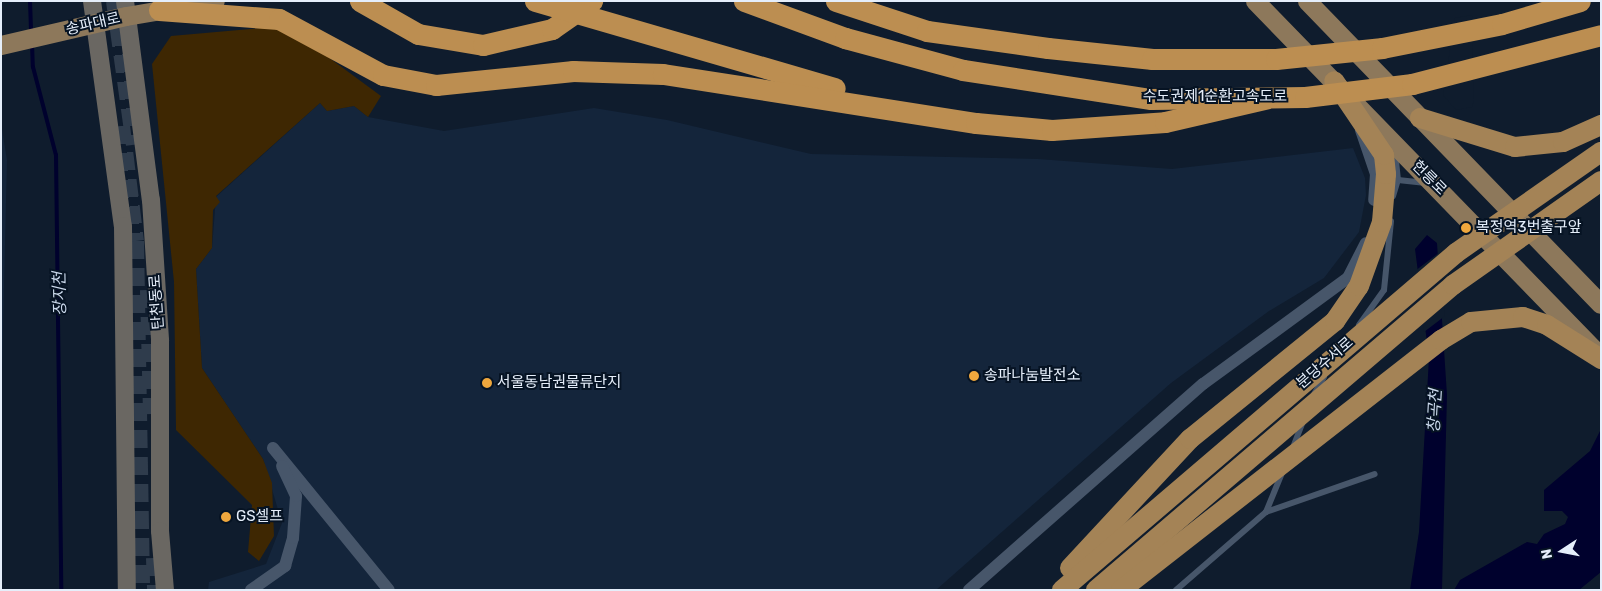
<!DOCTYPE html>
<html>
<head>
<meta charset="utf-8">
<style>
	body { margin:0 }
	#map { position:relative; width:1602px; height:591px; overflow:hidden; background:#0f1c2d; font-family:Rubik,"Noto Sans KR",sans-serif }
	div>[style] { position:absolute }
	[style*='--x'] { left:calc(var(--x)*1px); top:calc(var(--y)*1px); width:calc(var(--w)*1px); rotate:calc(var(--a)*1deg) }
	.built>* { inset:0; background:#14253b }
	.green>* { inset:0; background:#3e2702 }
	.water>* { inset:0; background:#00012d }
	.pier>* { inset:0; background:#0f1c2d }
	.stream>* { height:4px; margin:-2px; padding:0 2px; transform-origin:2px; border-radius:2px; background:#00012d }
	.secondary-tunnel>* { height:18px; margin-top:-9px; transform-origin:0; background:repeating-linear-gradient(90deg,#2f3c4c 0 18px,transparent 0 27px) }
	.service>* { height:6px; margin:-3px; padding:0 3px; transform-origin:3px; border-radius:3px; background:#47566a }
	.minor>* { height:12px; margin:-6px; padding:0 6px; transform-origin:6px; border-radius:6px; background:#47566a }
	.secondary>* { height:18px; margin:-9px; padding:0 9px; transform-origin:9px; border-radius:9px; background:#6a6762 }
	.primary>* { height:19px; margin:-9.5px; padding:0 9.5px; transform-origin:9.5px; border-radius:9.5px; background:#8d785b }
	.trunk>* { height:20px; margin:-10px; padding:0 10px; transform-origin:10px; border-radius:10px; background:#a48356 }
	.motorway>* { height:21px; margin:-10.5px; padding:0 10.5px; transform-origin:10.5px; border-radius:10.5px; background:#bc8e51 }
	.dots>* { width:14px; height:14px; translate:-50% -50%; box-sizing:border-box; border:2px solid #061323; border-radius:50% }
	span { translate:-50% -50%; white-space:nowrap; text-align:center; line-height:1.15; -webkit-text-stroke:4px #061323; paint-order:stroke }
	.street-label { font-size:15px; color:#e5eefa }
	.poi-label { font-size:15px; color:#e5eefa }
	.left { translate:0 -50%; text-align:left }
	.water-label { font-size:16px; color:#ccdaed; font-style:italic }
	.frame { position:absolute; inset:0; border:2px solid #e5eefa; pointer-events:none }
	.north { position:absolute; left:1537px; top:526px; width:50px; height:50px; -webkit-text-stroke:4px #061323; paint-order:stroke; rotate:259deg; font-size:14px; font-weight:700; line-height:20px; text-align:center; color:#e5eefa }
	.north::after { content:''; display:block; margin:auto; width:18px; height:22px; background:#e5eefa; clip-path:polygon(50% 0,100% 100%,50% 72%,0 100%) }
</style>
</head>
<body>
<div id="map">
	<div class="built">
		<div style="clip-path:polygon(320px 103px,327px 111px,354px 106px,368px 117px,444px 131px,594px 108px,667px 120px,811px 154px,1038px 159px,1172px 169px,1353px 148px,1365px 178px,1366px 195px,1359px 232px,1324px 278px,1269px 311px,1171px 383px,936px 590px,208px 590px,209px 582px,266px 564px,282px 523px,263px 459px,202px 368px,196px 269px,212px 248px,216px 197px)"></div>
		<div style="clip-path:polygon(1px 123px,7px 160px,1px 414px)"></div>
	</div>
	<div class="green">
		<div style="clip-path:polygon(272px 27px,309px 43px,381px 96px,368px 117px,354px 106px,327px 111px,320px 103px,216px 196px,220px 202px,213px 210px,212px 248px,196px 269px,202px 368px,263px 459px,272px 483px,274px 536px,259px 561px,248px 552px,252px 505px,176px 430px,174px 282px,152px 64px,171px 36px)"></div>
	</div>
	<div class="water">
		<div style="clip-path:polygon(1427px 235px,1437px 243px,1447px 395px,1442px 590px,1410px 590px,1419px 532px,1429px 358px,1415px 249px)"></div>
		<div style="clip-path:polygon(1601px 429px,1601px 572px,1579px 590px,1454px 590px,1460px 580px,1527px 542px,1537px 544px,1544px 534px,1565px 524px,1568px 517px,1562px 511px,1544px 511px,1544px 490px,1590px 451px)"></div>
	</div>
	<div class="pier">
		<div style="clip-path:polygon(1472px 15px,1474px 100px,1472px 107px,1456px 110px,1443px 95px,1455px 18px)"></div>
		<div style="clip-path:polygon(1440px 252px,1445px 316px,1424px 332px,1415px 271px)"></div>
	</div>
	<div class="stream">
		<div style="--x:30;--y:1;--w:30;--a:88"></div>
		<div style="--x:32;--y:43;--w:24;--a:88"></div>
		<div style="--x:33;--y:67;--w:91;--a:75.4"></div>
		<div style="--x:56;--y:155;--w:435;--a:89.3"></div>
	</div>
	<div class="secondary-tunnel">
		<div style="--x:115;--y:1;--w:145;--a:82.1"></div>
		<div style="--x:121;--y:126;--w:116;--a:83.1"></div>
		<div style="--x:135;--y:241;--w:349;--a:89"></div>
		<div style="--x:149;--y:290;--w:124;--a:88.6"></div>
		<div style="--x:155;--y:558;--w:32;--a:88"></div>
	</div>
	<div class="service">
		<div style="--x:1398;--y:180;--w:28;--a:6"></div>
		<div style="--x:1393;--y:196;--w:17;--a:-73"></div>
		<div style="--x:1398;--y:180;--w:28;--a:-96"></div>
		<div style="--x:1359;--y:325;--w:43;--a:-54.5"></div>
		<div style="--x:1384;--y:290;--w:69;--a:-84.2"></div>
		<div style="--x:1313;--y:396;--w:22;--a:-60"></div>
		<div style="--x:1292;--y:450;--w:30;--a:-69"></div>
		<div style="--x:1266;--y:512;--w:115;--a:-19.2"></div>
		<div style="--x:1176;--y:590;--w:119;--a:-40.9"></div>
		<div style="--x:1266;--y:512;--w:42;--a:-67.7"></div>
	</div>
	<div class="minor">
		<div style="--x:1361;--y:130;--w:46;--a:71.2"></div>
		<div style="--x:1376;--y:174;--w:26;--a:94"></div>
		<div style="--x:273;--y:448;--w:183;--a:50.8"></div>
		<div style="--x:251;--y:590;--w:42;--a:-35.2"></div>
		<div style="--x:285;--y:566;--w:29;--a:-74"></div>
		<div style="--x:293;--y:538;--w:42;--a:-85.9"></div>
		<div style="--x:296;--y:496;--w:33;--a:-115"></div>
		<div style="--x:969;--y:590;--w:312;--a:-41.4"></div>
		<div style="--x:1203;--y:384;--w:180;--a:-36.2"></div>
		<div style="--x:1348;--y:278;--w:39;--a:-63"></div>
	</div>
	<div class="secondary">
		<div style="--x:92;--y:1;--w:227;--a:82.2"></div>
		<div style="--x:123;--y:226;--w:364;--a:89.4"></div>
		<div style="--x:125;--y:1;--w:201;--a:82.6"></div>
		<div style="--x:151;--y:200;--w:141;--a:86.3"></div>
		<div style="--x:160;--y:341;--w:190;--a:90"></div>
		<div style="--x:160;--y:531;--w:59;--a:85.2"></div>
	</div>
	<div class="primary">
		<div style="--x:1255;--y:1;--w:487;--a:45.8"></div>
		<div style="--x:1307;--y:1;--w:422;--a:45.9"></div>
		<div style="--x:1;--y:45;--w:128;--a:-13.1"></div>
		<div style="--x:126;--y:16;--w:90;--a:-9.6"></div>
	</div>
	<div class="trunk">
		<div style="--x:1420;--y:118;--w:99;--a:17"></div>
		<div style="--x:1515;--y:147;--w:48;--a:-5.9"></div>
		<div style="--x:1563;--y:142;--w:42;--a:-24.1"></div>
		<div style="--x:1070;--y:568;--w:176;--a:-47.1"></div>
		<div style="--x:1190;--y:439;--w:187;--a:-39.1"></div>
		<div style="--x:1335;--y:321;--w:42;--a:-55.6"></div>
		<div style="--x:1359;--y:286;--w:68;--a:-70.2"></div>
		<div style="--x:1382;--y:222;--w:48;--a:-85.2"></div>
		<div style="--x:1386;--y:174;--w:19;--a:-96"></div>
		<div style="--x:1384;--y:155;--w:89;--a:-124"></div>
		<div style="--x:1062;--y:590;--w:518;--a:-40.54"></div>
		<div style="--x:1456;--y:253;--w:177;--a:-34.9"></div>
		<div style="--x:1096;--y:590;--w:470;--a:-40.5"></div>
		<div style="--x:1453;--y:285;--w:181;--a:-35.1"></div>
		<div style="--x:1121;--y:590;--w:406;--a:-38"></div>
		<div style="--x:1441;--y:340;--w:35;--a:-31"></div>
		<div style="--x:1471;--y:322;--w:52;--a:-5.5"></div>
		<div style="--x:1523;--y:317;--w:25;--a:18"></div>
		<div style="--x:1547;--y:325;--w:64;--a:32.2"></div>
	</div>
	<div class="motorway">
		<div style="--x:360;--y:1;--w:67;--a:29.6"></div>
		<div style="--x:418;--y:34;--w:66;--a:9.6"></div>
		<div style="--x:483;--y:45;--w:71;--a:-13.1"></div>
		<div style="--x:552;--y:29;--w:49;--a:-35"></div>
		<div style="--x:535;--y:1;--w:312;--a:16.2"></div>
		<div style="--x:744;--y:1;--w:108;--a:20.1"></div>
		<div style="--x:845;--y:38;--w:122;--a:15.2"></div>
		<div style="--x:963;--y:70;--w:190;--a:8.8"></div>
		<div style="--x:1151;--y:99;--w:154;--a:-0.7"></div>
		<div style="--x:1305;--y:97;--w:108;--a:-6.9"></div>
		<div style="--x:1412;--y:84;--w:195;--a:-14.5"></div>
		<div style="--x:836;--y:1;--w:96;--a:18.2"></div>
		<div style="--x:927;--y:31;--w:122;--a:8"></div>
		<div style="--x:1048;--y:48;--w:105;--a:6"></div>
		<div style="--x:1152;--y:59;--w:124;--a:0"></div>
		<div style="--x:1276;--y:59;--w:107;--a:-5.9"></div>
		<div style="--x:1382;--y:48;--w:122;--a:-11.3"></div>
		<div style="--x:1502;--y:24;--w:81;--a:-16.4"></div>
		<div style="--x:159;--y:10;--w:120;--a:4.3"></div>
		<div style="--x:279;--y:19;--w:118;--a:28.3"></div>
		<div style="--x:383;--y:75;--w:54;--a:10.7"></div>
		<div style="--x:436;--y:85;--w:138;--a:-5.8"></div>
		<div style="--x:573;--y:71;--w:90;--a:1.9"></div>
		<div style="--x:663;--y:74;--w:317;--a:8.9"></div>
		<div style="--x:976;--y:123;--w:76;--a:5.3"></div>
		<div style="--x:1052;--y:130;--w:113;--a:-4"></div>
		<div style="--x:1165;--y:122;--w:103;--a:-13"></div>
	</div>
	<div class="dots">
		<div style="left:1466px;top:228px;background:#efa73d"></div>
		<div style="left:974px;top:376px;background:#efa73d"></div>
		<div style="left:487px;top:383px;background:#efa73d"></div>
		<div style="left:226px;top:517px;background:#efa73d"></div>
	</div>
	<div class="street-label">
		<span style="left:93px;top:24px;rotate:-13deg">송파대로</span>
		<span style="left:1215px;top:97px">수도권제1순환고속도로</span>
		<span style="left:1429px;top:178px;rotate:45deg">헌릉로</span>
		<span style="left:157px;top:302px;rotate:-94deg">탄천동로</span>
		<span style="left:1325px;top:363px;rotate:-41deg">분당수서로</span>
	</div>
	<div class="poi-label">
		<span class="left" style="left:1476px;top:228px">복정역3번출구앞</span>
		<span class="left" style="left:984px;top:376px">송파나눔발전소</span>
		<span class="left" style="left:497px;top:383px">서울동남권물류단지</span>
		<span class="left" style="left:236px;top:517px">GS셀프</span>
	</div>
	<div class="water-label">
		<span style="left:60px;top:294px;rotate:-91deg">장지천</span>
		<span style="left:1435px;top:411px;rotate:-87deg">창곡천</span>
	</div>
	<div class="frame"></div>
	<div class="north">N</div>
</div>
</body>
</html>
